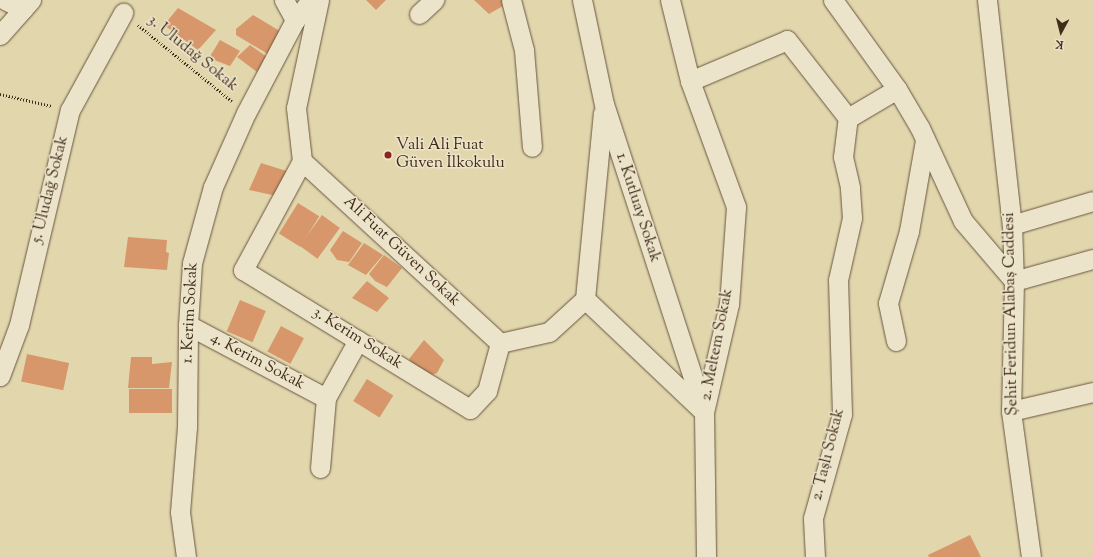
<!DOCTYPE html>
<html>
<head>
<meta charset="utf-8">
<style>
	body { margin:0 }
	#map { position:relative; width:1093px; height:557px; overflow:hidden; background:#e2d6ad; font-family:"Sorts Mill Goudy",serif }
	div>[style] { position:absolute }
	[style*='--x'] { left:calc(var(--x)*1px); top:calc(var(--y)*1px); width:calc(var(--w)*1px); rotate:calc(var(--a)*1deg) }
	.building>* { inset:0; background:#d7976a; transform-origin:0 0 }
	.path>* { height:2.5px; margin-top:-1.25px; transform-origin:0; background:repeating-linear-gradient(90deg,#3f2c1a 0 1px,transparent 0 3px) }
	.roads { filter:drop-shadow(0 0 1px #68563f) drop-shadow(0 0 1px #68563f) }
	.minor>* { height:19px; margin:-9.5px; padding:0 9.5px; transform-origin:9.5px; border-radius:9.5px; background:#ece4ca }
	.dots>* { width:11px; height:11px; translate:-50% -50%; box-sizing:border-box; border:2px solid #ece4ca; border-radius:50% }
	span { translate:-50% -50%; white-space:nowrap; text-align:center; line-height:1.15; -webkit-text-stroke:3px #ece4ca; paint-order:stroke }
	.street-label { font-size:16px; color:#3f2c1a }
	.poi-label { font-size:16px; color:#3f2c1a }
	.left { translate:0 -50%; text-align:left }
	.north { position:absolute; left:1041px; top:12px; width:40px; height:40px; -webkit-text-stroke:3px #ece4ca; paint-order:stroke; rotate:187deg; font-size:11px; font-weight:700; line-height:16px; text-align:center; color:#3f2c1a }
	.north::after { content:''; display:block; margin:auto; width:14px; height:18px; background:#3f2c1a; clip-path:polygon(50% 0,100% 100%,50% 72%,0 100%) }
</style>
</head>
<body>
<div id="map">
	<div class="building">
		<div style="clip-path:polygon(366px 0,386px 0,376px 10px)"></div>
		<div style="clip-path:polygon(474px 0,506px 0,508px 3px,489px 14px)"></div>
		<div style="clip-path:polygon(178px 8px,216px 30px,198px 50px,164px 25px)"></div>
		<div style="clip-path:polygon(253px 15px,283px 33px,268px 54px,236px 35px,236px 29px)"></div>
		<div style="clip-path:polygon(220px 40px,240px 51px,230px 66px,209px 58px)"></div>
		<div style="clip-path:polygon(250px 45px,267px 57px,257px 72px,237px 57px)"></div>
		<div style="clip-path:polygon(261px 163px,293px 173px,281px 197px,249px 190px)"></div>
		<div style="left:298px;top:203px;width:25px;height:36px;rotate:32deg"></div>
		<div style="left:322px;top:215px;width:22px;height:38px;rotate:36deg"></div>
		<div style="clip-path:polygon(343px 231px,362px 243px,349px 262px,337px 260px,330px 250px)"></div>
		<div style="clip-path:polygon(128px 237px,167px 240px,166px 252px,169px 253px,167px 270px,124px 267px)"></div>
		<div style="clip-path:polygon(364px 243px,383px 255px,366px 275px,348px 265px)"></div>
		<div style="clip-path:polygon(384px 255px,402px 268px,387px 287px,375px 281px,369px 274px)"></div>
		<div style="clip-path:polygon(367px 281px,389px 298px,377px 312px,352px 298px)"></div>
		<div style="left:240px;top:300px;width:28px;height:34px;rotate:23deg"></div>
		<div style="left:281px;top:326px;width:26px;height:29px;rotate:28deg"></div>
		<div style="clip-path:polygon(424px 340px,444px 360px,437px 373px,424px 378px,409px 359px)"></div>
		<div style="left:27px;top:354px;width:43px;height:28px;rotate:12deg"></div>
		<div style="clip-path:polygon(131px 357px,152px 357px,152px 364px,172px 362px,169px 388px,128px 388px)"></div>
		<div style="left:367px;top:379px;width:31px;height:26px;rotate:32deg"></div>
		<div style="left:129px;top:389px;width:43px;height:24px"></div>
		<div style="clip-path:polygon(970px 535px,981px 557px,929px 557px,928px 555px)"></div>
	</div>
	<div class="path">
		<div style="--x:138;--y:25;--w:121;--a:39"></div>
		<div style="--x:0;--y:94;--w:53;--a:13"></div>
	</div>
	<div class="roads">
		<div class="minor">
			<div style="--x:5;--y:0;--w:20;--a:27"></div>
			<div style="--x:284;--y:0;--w:23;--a:61"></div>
			<div style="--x:319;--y:0;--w:110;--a:102"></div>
			<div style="--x:296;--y:108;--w:53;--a:83.5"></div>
			<div style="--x:302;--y:161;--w:124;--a:118.4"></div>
			<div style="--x:243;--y:270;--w:266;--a:31.5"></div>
			<div style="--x:470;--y:409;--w:25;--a:-47"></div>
			<div style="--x:487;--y:391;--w:50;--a:-74.8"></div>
			<div style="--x:511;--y:0;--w:52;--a:75.4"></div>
			<div style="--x:524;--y:50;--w:97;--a:85.3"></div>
			<div style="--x:582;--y:0;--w:106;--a:78.1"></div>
			<div style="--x:604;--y:104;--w:324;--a:72"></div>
			<div style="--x:670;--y:0;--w:83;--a:76.1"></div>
			<div style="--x:690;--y:81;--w:134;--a:69.9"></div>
			<div style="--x:736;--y:207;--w:97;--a:94.1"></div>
			<div style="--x:729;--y:304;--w:111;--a:103"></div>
			<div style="--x:704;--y:412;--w:145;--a:89.2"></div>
			<div style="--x:833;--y:0;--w:110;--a:54.3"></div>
			<div style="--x:897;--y:89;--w:45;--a:59.5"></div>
			<div style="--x:920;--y:128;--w:102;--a:65.2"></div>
			<div style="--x:963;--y:221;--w:79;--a:49.6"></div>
			<div style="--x:1014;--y:281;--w:82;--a:-15.6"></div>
			<div style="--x:987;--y:0;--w:226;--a:83.7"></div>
			<div style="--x:1012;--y:225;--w:56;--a:88"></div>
			<div style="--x:1014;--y:281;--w:130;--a:91.3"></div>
			<div style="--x:1011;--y:411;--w:147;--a:82.2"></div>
			<div style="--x:419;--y:14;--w:21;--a:-43"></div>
			<div style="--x:0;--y:35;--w:47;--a:-48.5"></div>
			<div style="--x:690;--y:81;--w:105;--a:-22.9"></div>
			<div style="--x:787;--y:40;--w:99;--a:52"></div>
			<div style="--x:848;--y:118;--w:57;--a:-30.6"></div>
			<div style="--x:302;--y:161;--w:269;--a:42.6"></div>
			<div style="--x:1012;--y:225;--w:84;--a:-16.5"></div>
			<div style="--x:585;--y:299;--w:161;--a:43.5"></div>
			<div style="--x:188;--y:325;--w:156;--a:27.9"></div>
			<div style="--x:896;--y:341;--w:39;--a:-102"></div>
			<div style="--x:888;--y:303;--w:75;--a:-73.7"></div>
			<div style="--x:909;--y:231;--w:92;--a:-80"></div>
			<div style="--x:500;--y:343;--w:50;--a:-12.7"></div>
			<div style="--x:549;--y:332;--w:49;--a:-42.5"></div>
			<div style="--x:585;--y:299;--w:187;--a:-84.5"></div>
			<div style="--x:0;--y:376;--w:54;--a:-69.6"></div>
			<div style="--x:19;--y:325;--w:221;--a:-76.7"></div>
			<div style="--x:70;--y:110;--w:111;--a:-61.3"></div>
			<div style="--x:1011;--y:411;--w:84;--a:-13"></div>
			<div style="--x:320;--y:468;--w:70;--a:-85.1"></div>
			<div style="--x:326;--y:398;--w:66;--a:-61.1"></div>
			<div style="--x:186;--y:557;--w:45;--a:-97.6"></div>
			<div style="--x:180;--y:512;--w:85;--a:-85.3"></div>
			<div style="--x:187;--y:427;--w:102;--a:-89.4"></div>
			<div style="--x:188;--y:325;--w:62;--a:-86.3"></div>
			<div style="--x:192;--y:263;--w:79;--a:-74.6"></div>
			<div style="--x:213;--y:187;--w:81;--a:-66"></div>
			<div style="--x:246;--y:113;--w:105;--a:-62.2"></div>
			<div style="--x:295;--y:20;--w:26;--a:-51"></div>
			<div style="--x:815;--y:557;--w:39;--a:-93"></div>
			<div style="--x:813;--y:518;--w:108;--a:-74.4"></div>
			<div style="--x:842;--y:414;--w:134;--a:-91.7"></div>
			<div style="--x:838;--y:280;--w:64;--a:-77.3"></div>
			<div style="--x:852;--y:218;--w:31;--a:-94"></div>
			<div style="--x:850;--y:187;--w:31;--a:-103"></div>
			<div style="--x:843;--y:157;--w:39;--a:-83"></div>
		</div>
	</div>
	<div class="dots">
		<div style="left:388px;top:155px;background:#8f2418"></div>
	</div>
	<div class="street-label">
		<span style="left:192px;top:54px;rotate:39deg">3. Uludağ Sokak</span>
		<span style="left:51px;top:190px;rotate:-76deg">5. Uludağ Sokak</span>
		<span style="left:637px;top:208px;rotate:72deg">1. Kutluay Sokak</span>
		<span style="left:401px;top:252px;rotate:43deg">Ali Fuat Güven Sokak</span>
		<span style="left:191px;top:313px;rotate:-87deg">1. Kerim Sokak</span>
		<span style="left:1012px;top:314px;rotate:-91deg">Şehit Feridun Alabaş Caddesi</span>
		<span style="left:357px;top:339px;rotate:32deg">3. Kerim Sokak</span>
		<span style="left:718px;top:345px;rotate:-79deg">2. Meltem Sokak</span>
		<span style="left:257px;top:362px;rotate:28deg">4. Kerim Sokak</span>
		<span style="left:829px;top:455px;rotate:-76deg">2. Taşlı Sokak</span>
	</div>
	<div class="poi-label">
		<span class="left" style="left:396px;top:155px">Vali Ali Fuat<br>Güven İlkokulu</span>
	</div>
	<div class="north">K</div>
</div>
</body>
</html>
